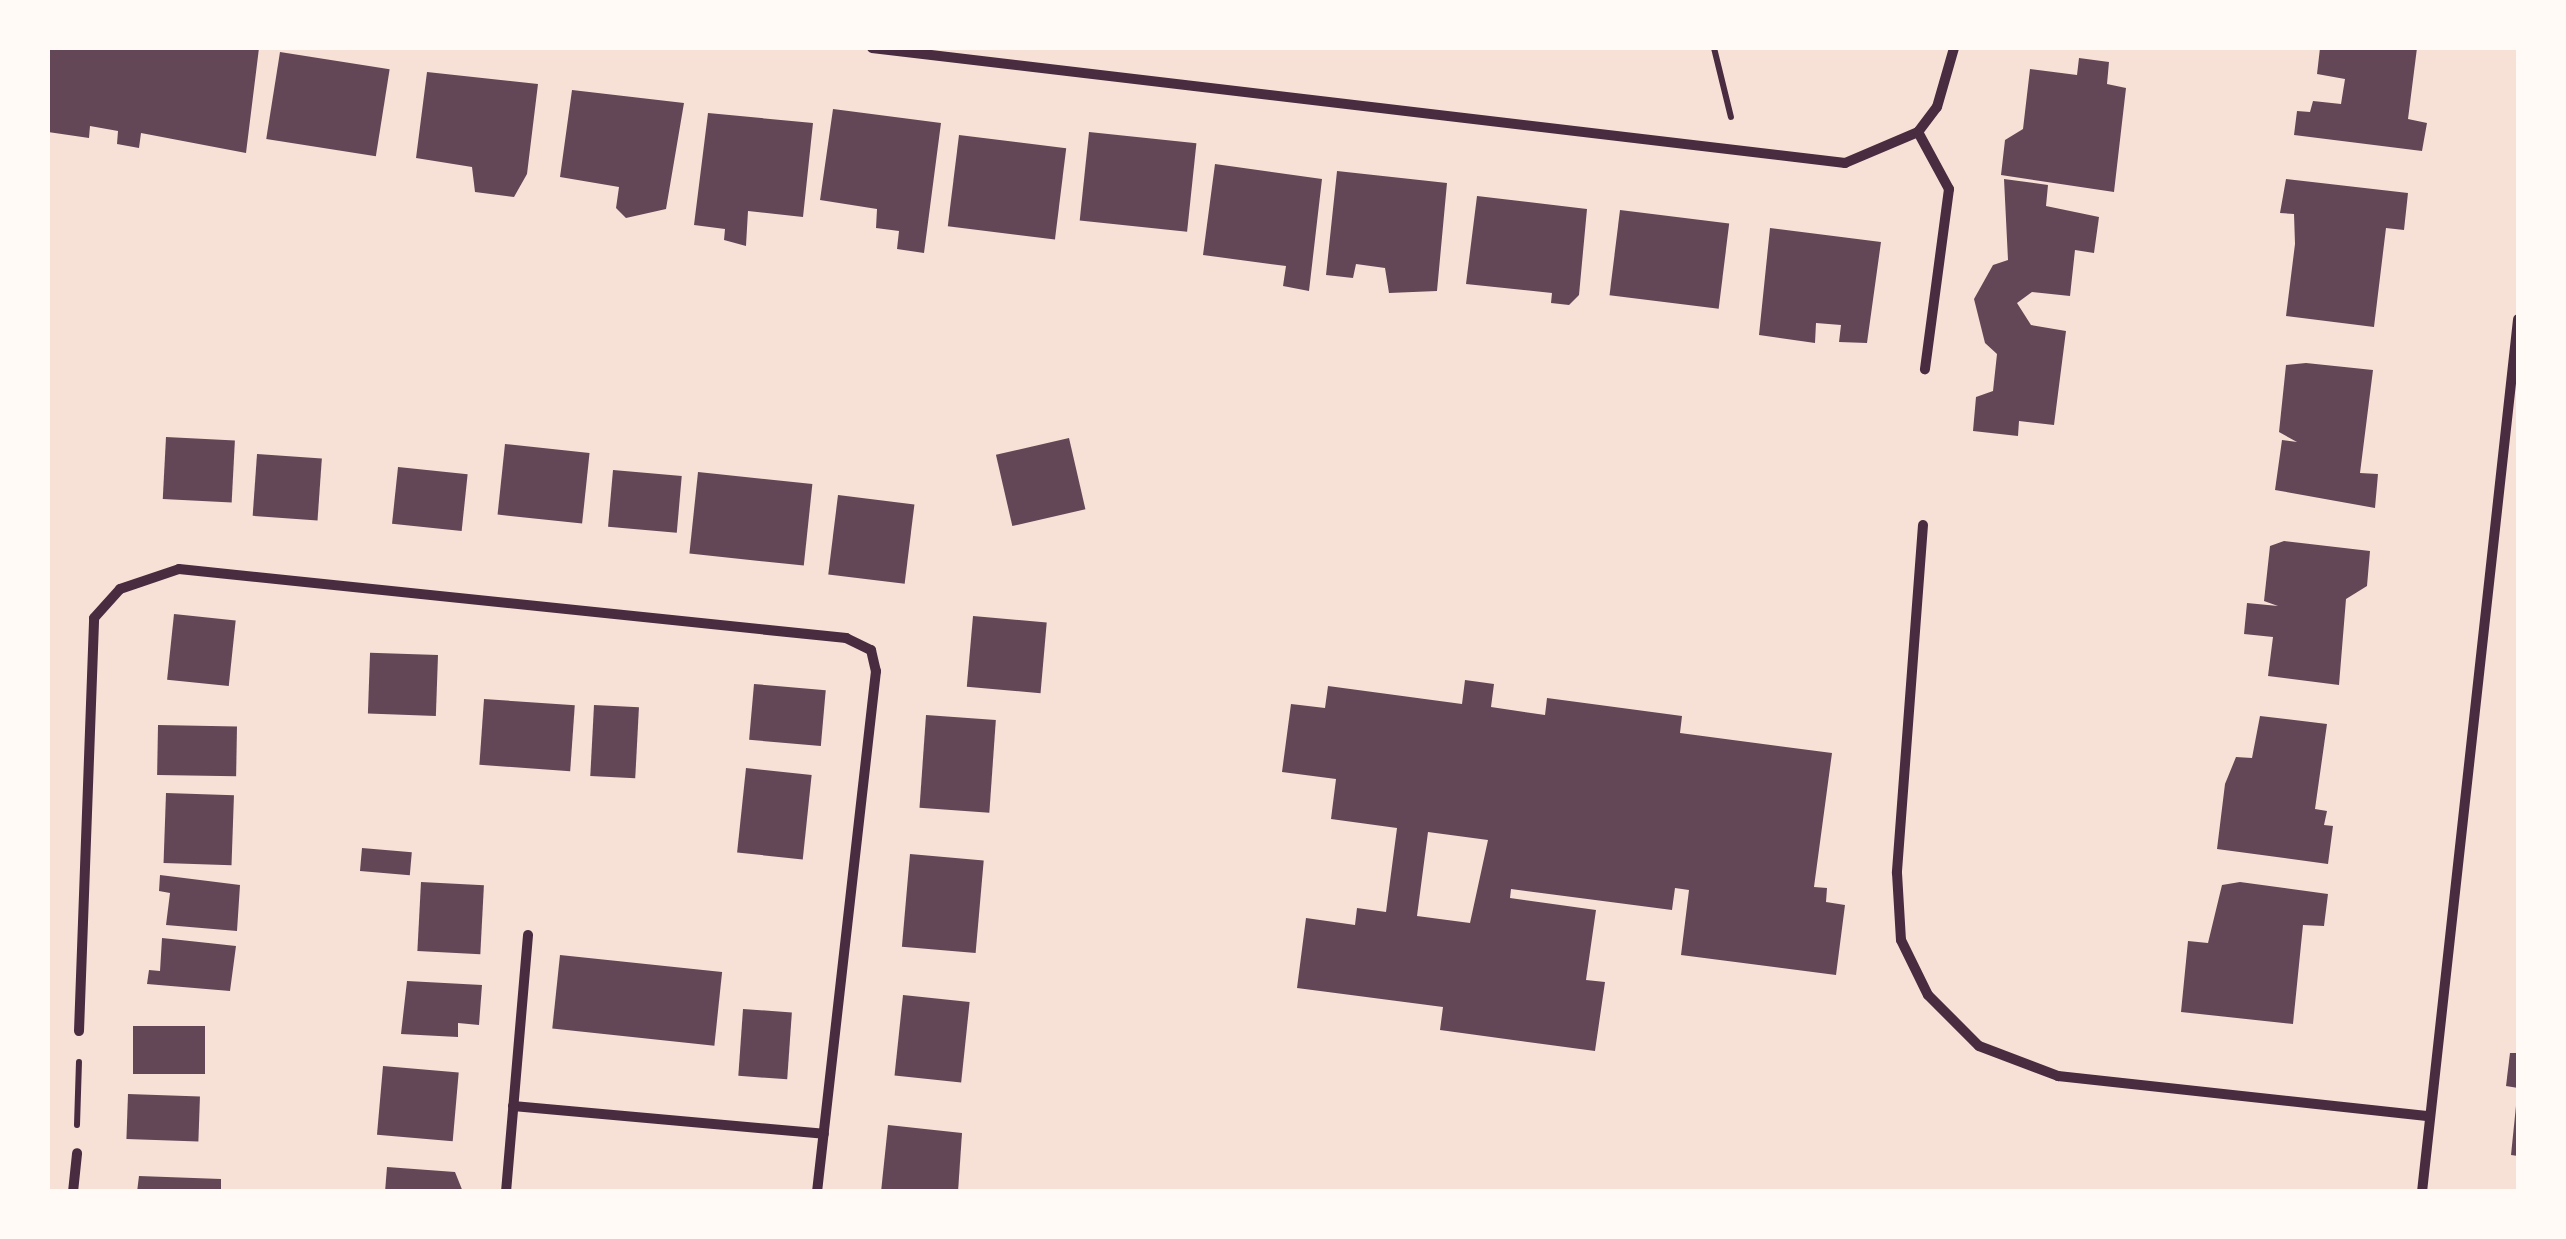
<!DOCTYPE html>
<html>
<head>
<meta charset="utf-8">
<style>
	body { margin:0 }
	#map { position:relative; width:2566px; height:1239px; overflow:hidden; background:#f7e1d7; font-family:"DejaVu Sans",sans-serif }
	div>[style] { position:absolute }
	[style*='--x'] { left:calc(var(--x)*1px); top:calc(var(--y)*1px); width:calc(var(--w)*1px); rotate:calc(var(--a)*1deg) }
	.building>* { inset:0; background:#644757; transform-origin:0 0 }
	.path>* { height:6px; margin:-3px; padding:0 3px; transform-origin:3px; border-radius:3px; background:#4a2c40 }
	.minor>* { height:10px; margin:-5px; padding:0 5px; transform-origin:5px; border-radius:5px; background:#4a2c40 }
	span { translate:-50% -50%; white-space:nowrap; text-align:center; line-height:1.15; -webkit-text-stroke:8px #fffaf5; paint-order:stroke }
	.frame { position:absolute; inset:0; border:50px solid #fffaf5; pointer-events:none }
</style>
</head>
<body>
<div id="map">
	<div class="building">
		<div style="clip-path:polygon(48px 48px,259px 48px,246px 153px,141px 133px,139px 148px,117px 144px,118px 131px,90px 126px,89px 138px,48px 132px)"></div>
		<div style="clip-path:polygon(2320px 48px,2417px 48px,2408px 119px,2427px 123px,2422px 151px,2294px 135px,2297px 111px,2310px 112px,2313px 101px,2341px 104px,2345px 79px,2317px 74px)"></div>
		<div style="left:280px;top:52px;width:111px;height:88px;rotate:9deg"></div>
		<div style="clip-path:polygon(2079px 58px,2109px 62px,2107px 84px,2126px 88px,2114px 192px,2001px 175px,2005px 140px,2023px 129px,2030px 69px,2077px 75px)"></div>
		<div style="clip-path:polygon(427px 72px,538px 84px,527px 174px,514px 197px,475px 192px,472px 167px,416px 158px)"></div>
		<div style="clip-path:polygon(572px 90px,684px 103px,666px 209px,626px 218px,616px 208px,619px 187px,560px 177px)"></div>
		<div style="clip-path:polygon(833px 109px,941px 123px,924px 253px,897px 249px,899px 231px,876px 228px,877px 209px,820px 200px)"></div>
		<div style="clip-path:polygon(708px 113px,813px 123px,803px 217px,748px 211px,746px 246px,724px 240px,725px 229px,694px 225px)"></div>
		<div style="left:1089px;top:132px;width:108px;height:89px;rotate:6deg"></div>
		<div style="left:959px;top:135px;width:108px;height:92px;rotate:7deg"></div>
		<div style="clip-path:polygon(1215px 164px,1322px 179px,1309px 291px,1283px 286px,1286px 266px,1203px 255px)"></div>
		<div style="clip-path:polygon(1337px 171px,1447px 183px,1437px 291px,1389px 293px,1385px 268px,1356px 264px,1353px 278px,1326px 275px)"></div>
		<div style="clip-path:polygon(2004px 179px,2048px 185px,2046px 206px,2099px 217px,2094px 253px,2075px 250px,2070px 296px,2032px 292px,2017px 303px,2031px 325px,2066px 331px,2054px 425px,2019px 421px,2018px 436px,1973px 431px,1976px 397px,1993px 391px,1997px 354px,1985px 343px,1974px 299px,1993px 265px,2008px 260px)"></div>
		<div style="clip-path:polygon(2286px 179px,2408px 193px,2404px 230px,2386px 228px,2374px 327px,2286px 316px,2295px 244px,2294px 214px,2280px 213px)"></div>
		<div style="clip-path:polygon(1477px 196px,1587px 209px,1579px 295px,1569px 305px,1551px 303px,1552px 293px,1466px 284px)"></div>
		<div style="left:1620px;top:210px;width:110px;height:86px;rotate:7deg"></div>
		<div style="clip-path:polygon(1770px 228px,1881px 242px,1867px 343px,1839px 342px,1841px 325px,1816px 323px,1815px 343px,1759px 335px)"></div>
		<div style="clip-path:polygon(2306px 363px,2373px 370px,2360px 473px,2378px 474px,2375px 508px,2275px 490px,2282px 440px,2297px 442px,2279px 432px,2286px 365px)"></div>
		<div style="left:166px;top:437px;width:69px;height:62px;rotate:3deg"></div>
		<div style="left:1069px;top:438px;width:73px;height:75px;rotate:77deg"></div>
		<div style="left:505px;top:444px;width:85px;height:71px;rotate:6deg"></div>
		<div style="left:257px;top:454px;width:65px;height:62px;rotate:4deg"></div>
		<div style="left:398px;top:467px;width:70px;height:57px;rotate:6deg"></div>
		<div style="left:613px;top:470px;width:69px;height:57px;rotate:5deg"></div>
		<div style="left:698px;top:472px;width:115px;height:82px;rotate:6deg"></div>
		<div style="left:838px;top:495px;width:77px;height:80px;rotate:7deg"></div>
		<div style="clip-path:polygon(2284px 541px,2370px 551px,2367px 586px,2346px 599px,2339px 685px,2268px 676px,2273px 637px,2244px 634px,2247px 603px,2278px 606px,2264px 601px,2270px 546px)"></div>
		<div style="left:174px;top:614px;width:62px;height:66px;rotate:6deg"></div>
		<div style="left:973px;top:616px;width:74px;height:71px;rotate:5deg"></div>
		<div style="left:438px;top:655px;width:61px;height:68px;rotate:92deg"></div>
		<div style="clip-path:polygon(evenodd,1465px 680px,1494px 684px,1491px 707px,1545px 715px,1547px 698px,1682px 716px,1680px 733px,1832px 753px,1814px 887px,1827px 888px,1826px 902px,1845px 905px,1836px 975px,1681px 955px,1689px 890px,1675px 888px,1672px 910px,1511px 889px,1510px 898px,1596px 910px,1586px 980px,1605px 982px,1595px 1051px,1440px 1030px,1443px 1007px,1297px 988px,1306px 918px,1355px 925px,1357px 908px,1386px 912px,1397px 828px,1331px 819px,1336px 779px,1282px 772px,1291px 704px,1325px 708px,1328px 686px,1462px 704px,1465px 680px,1428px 832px,1488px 840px,1470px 923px,1417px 916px,1428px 832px)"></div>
		<div style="left:754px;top:684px;width:72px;height:56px;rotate:5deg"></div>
		<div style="left:484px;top:699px;width:91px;height:66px;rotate:4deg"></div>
		<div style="left:594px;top:705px;width:45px;height:71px;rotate:3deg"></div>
		<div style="left:926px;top:715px;width:70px;height:93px;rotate:4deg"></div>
		<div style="clip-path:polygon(2260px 716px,2327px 724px,2315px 809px,2327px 811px,2324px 825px,2333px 826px,2328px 864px,2217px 849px,2225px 784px,2236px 757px,2252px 758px)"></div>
		<div style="left:158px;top:725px;width:79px;height:50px;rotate:1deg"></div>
		<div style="left:746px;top:768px;width:66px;height:85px;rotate:6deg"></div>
		<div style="left:166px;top:793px;width:68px;height:70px;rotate:2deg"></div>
		<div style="left:362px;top:848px;width:50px;height:23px;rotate:5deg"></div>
		<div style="left:910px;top:854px;width:74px;height:93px;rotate:5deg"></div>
		<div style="clip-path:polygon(160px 875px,240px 885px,237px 931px,166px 925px,170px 893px,159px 891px)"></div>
		<div style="left:421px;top:882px;width:63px;height:69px;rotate:3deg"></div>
		<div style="clip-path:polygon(2240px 882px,2328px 894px,2324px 926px,2303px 925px,2293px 1024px,2181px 1012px,2188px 941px,2208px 943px,2222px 885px)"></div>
		<div style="clip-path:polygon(162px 938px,236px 946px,230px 991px,147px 984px,149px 970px,160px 971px)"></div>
		<div style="left:560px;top:955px;width:163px;height:74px;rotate:6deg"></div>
		<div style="clip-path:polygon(407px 981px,482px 985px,479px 1025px,458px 1023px,458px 1037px,401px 1034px)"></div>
		<div style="left:903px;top:995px;width:67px;height:81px;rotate:6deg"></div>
		<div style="left:743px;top:1009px;width:49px;height:67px;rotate:4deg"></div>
		<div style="left:133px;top:1026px;width:72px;height:48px"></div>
		<div style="clip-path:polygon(2510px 1053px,2518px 1053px,2518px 1088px,2506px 1086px)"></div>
		<div style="left:383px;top:1066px;width:76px;height:69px;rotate:5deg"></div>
		<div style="left:128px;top:1094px;width:72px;height:45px;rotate:2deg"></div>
		<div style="clip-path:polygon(2516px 1106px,2518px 1106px,2518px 1156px,2511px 1155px)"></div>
		<div style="clip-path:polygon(888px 1125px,962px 1133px,958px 1192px,881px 1192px)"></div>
		<div style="clip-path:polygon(387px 1167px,455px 1172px,463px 1192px,385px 1192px)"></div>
		<div style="clip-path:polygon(139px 1176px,221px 1179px,221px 1192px,137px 1192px)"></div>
	</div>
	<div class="path">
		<div style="--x:1714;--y:48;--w:71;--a:76.2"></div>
		<div style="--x:77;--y:1125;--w:63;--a:-88.2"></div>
	</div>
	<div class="minor">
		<div style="--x:872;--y:48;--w:980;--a:6.74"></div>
		<div style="--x:1845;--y:163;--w:79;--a:-23"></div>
		<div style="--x:1918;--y:132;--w:31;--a:-53"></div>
		<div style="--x:1937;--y:107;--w:61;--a:-73.9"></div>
		<div style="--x:1918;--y:132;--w:65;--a:61.5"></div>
		<div style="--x:1949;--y:189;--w:182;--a:97.6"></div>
		<div style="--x:1923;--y:525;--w:349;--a:94.3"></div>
		<div style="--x:1897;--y:873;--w:67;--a:86.6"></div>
		<div style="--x:1901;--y:940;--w:61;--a:63.9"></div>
		<div style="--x:1928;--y:995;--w:72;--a:45"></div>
		<div style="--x:1979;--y:1046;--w:85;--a:20.8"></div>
		<div style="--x:2058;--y:1076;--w:371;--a:6.2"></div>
		<div style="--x:79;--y:1031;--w:413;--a:-87.9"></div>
		<div style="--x:94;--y:618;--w:39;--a:-48"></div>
		<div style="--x:120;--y:589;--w:62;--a:-18.7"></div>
		<div style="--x:179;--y:569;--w:671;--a:5.91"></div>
		<div style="--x:846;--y:638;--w:28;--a:26"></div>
		<div style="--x:871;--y:650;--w:22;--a:77"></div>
		<div style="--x:876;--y:671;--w:524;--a:96.46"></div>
		<div style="--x:513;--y:1106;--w:312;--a:5.1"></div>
		<div style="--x:73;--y:1192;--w:39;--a:-84"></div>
		<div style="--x:506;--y:1192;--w:258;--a:-85.1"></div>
		<div style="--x:2422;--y:1192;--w:878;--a:-83.72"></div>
	</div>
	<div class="frame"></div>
</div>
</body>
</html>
